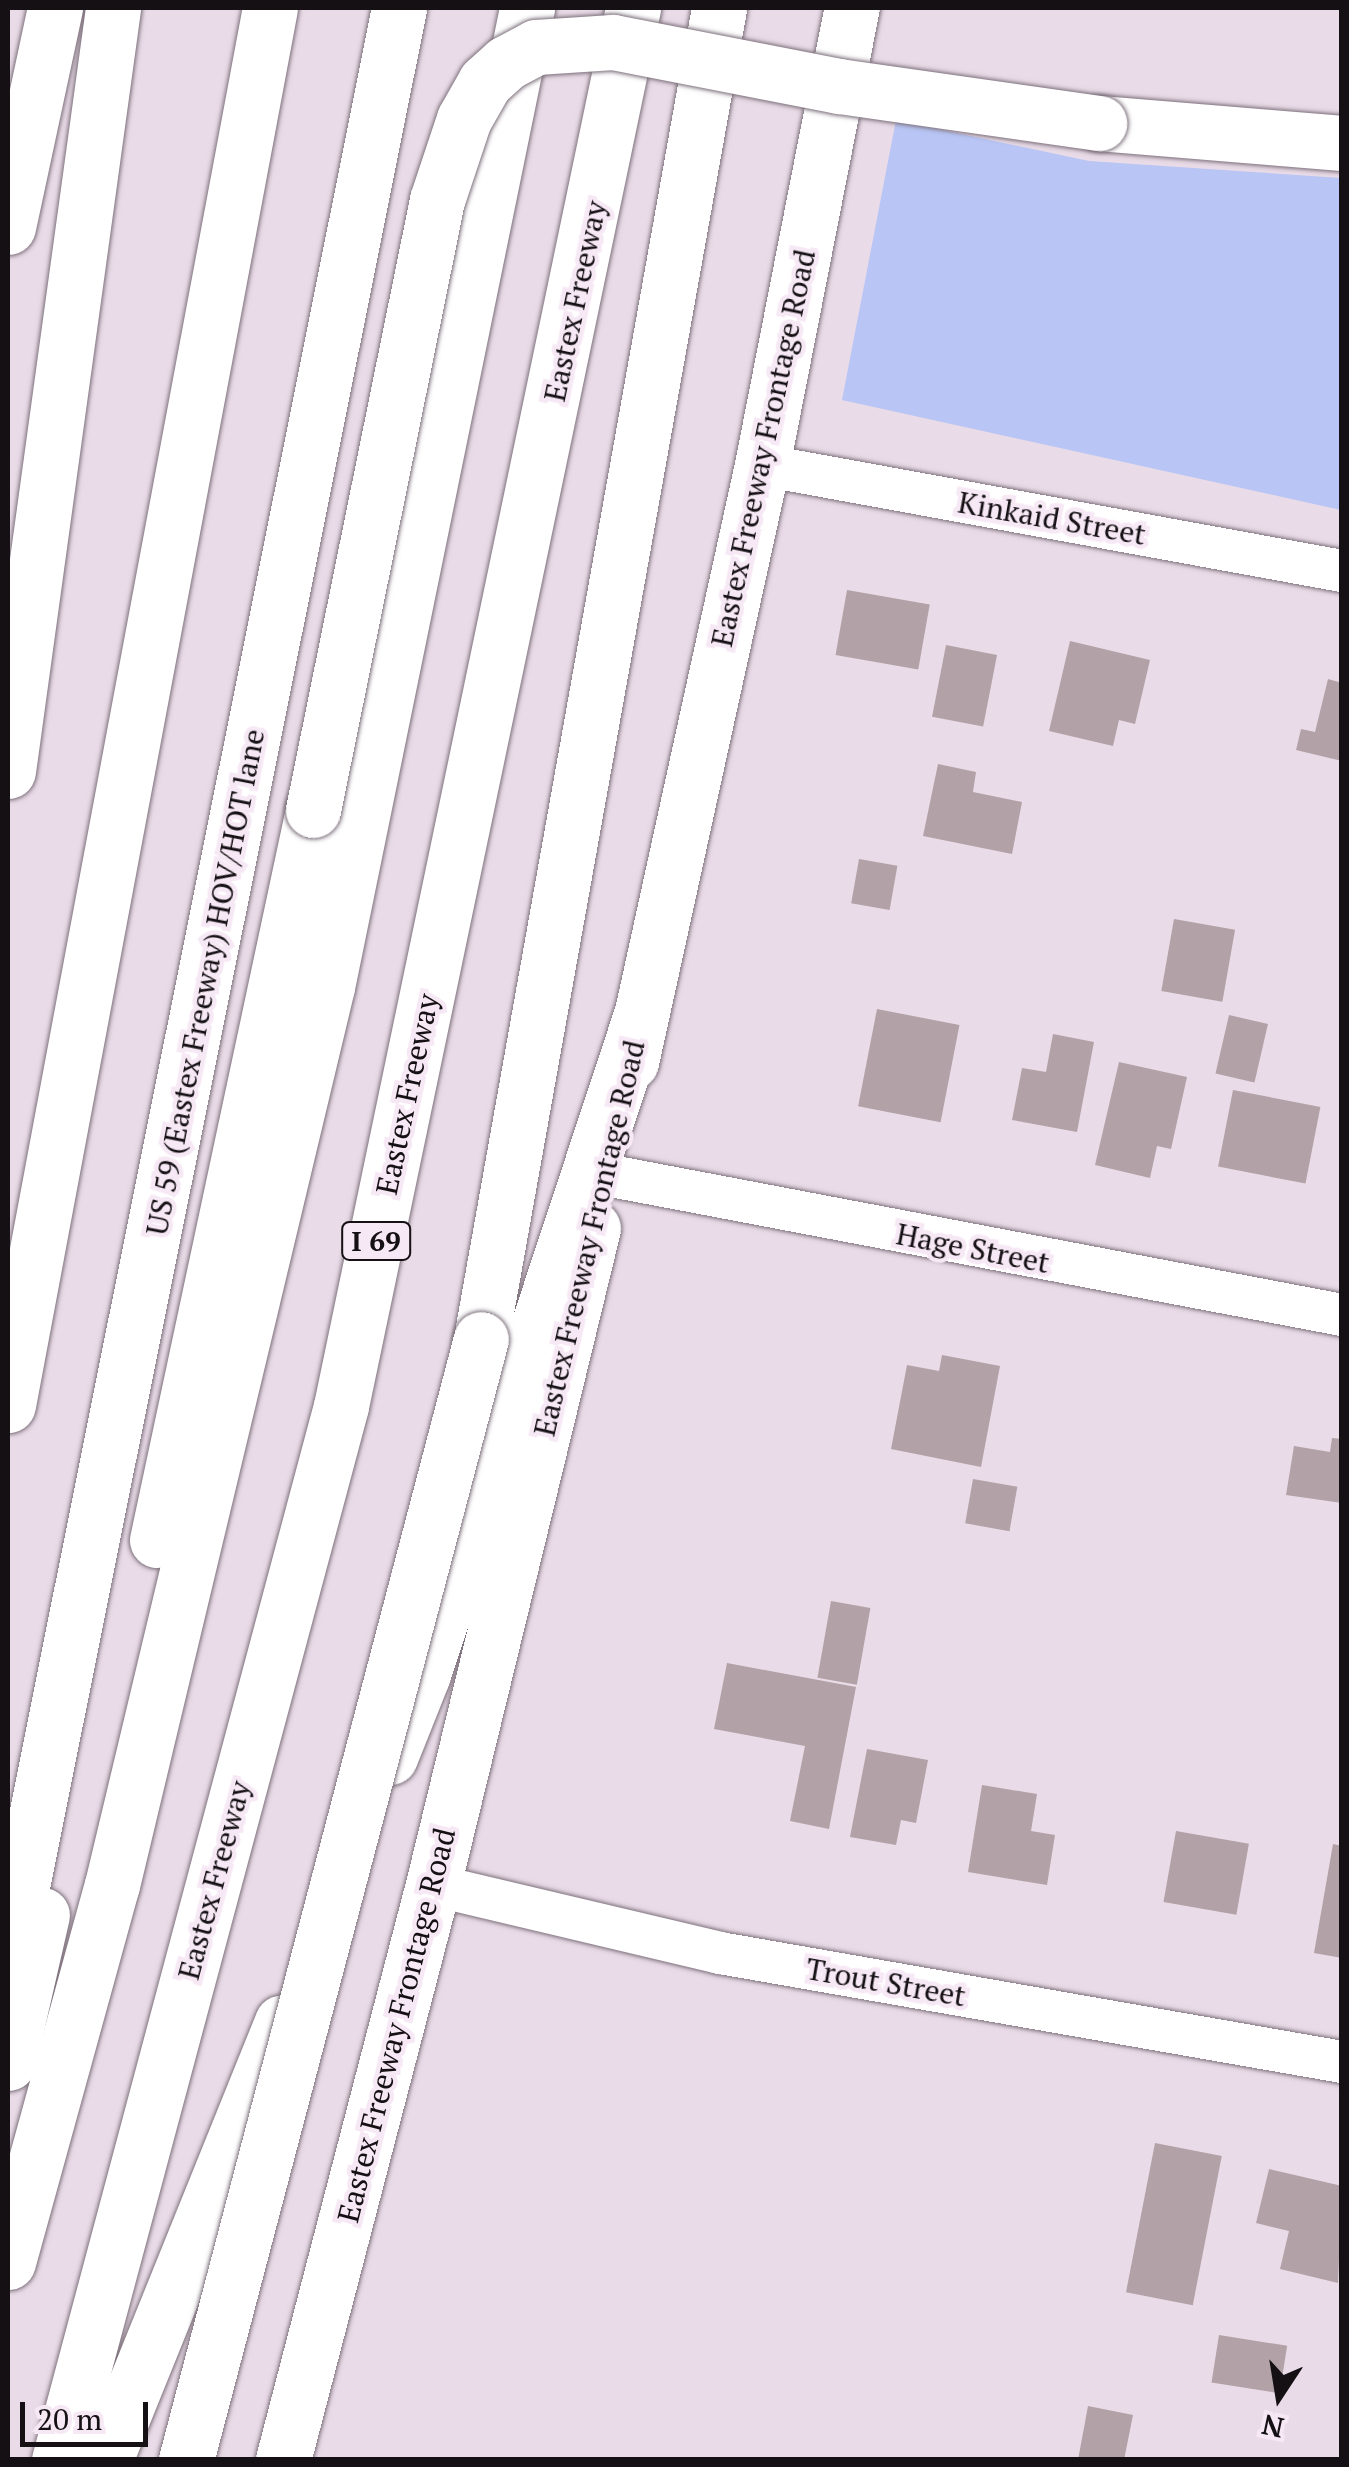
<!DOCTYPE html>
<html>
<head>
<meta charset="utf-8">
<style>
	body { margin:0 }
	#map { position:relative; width:1349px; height:2467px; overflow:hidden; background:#e9dbe7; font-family:"PT Serif",serif }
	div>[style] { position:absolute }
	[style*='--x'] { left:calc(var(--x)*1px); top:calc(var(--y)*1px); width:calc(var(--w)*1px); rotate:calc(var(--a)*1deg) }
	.water>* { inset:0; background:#b8c5f5 }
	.building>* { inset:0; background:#b2a1a6; transform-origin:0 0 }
	.roads { filter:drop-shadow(0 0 2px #7d717c) drop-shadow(0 0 2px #7d717c) }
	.street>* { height:42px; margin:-21px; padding:0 21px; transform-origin:21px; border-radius:21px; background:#fff }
	.secondary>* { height:55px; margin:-27.5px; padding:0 27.5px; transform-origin:27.5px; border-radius:27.5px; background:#fff }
	.highway>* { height:55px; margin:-27.5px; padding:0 27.5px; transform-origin:27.5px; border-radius:27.5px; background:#fff }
	.bridges { filter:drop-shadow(0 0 2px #7d717c) drop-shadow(0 0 2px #7d717c) }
	.highway-bridge>* { height:55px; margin:-27.5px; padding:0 27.5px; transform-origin:27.5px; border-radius:27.5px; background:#fff }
	span { translate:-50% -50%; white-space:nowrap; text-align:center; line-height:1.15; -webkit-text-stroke:9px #f6e8f4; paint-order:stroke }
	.shield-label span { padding:2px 8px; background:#f6e8f4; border:2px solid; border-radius:8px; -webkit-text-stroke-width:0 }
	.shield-label { font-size:28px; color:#141014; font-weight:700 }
	.street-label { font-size:30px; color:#141014 }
	.frame { position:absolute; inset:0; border:10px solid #141014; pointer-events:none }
	.north { position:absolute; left:1229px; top:2347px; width:100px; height:100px; -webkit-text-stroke:8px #f6e8f4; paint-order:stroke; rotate:192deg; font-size:28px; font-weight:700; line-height:40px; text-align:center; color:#141014 }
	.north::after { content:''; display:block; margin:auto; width:35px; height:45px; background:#141014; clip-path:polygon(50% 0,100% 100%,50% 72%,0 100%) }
	.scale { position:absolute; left:20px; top:2402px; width:128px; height:45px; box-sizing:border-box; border:5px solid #141014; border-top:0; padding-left:12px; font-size:30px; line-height:35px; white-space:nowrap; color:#141014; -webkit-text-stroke:8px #f6e8f4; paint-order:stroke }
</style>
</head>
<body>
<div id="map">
	<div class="water">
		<div style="clip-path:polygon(896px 120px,1089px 161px,1341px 178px,1341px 510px,842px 400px)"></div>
	</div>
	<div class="building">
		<div style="left:847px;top:590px;width:84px;height:66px;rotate:10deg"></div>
		<div style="clip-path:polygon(1070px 641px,1150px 660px,1135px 724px,1119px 720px,1113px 746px,1049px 731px)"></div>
		<div style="left:946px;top:645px;width:52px;height:73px;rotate:11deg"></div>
		<div style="clip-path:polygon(1328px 679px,1342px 683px,1342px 761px,1296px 750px,1301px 729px,1315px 732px)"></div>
		<div style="clip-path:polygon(938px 764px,976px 772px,973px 792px,1022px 802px,1012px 854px,923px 836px)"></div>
		<div style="left:859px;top:859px;width:39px;height:45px;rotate:10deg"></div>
		<div style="left:1174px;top:919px;width:62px;height:73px;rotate:10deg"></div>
		<div style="left:877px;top:1009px;width:84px;height:99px;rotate:11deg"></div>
		<div style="left:1229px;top:1015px;width:40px;height:60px;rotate:13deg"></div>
		<div style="clip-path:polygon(1053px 1034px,1094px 1042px,1077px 1132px,1012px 1120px,1022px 1068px,1046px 1072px)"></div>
		<div style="clip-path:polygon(1119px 1062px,1187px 1077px,1171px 1149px,1157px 1146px,1150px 1178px,1095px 1165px)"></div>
		<div style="left:1233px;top:1090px;width:89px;height:78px;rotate:11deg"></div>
		<div style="clip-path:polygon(942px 1355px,1000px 1366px,981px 1467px,891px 1449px,907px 1365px,939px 1371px)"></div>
		<div style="clip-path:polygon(1332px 1438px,1342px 1439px,1342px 1503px,1286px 1495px,1294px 1446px,1330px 1452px)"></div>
		<div style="left:973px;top:1479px;width:45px;height:45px;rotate:10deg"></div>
		<div style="left:831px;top:1601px;width:40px;height:78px;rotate:10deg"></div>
		<div style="clip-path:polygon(727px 1663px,856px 1687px,829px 1829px,790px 1821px,805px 1746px,714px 1729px)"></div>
		<div style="clip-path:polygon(867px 1749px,928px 1760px,916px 1823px,901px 1820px,896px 1845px,850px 1837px)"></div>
		<div style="clip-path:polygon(982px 1785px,1037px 1794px,1031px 1831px,1055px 1835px,1047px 1885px,968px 1872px)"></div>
		<div style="left:1176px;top:1831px;width:74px;height:72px;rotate:10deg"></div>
		<div style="clip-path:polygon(1333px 1844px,1342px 1846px,1342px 1958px,1314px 1953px)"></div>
		<div style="left:1155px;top:2143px;width:68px;height:152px;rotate:11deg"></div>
		<div style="clip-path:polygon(1269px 2169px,1342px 2186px,1338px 2283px,1280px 2269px,1289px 2231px,1256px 2223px)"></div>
		<div style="left:1219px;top:2335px;width:69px;height:48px;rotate:9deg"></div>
		<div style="clip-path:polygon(1088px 2406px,1133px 2415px,1124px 2460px,1078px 2460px)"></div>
	</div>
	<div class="roads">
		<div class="street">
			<div style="--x:762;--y:465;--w:590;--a:10.36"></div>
			<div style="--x:606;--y:1175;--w:749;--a:10.77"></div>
			<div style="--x:433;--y:1885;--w:295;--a:13.3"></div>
			<div style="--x:720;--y:1953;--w:631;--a:9.94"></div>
		</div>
		<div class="secondary">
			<div style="--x:8;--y:227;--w:224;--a:-77.9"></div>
			<div style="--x:631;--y:1062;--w:611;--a:-77.62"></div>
			<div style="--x:762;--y:465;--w:466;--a:-78.9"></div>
			<div style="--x:283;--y:2460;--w:594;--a:-75.38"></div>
			<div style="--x:433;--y:1885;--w:676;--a:-76.31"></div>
		</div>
		<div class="highway">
			<div style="--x:1099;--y:123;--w:244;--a:4.7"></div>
			<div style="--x:8;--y:771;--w:770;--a:-82.16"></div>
			<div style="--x:481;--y:1339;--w:1352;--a:-79.86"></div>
			<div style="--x:8;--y:1405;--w:1421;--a:-79.38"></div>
			<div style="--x:157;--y:1540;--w:746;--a:-77.94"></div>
			<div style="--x:390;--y:1757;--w:89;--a:-68.3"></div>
			<div style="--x:423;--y:1674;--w:694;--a:-71.7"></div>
			<div style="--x:8;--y:1956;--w:1987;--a:-78.65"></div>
			<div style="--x:8;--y:2063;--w:152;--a:-77.1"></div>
			<div style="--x:8;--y:2262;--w:391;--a:-74.6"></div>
			<div style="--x:112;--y:1885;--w:923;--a:-76.54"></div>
			<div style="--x:327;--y:987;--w:999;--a:-78.45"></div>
			<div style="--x:59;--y:2460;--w:1091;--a:-75.02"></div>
			<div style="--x:341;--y:1406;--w:1428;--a:-78.2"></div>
			<div style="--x:105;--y:2460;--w:472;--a:-68"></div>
		</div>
	</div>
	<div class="bridges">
		<div class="highway-bridge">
			<div style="--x:313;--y:810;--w:622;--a:-78.51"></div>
			<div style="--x:437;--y:200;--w:85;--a:-71.6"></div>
			<div style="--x:464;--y:119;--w:43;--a:-60.4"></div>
			<div style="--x:485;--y:82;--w:28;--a:-42"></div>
			<div style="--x:506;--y:63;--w:34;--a:-28"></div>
			<div style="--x:536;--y:47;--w:77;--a:-3.7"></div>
			<div style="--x:613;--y:42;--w:230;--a:11"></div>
			<div style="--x:839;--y:86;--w:263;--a:8.1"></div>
			<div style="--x:186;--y:2460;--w:1159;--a:-75.26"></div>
		</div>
	</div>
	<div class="shield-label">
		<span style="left:376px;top:1241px">I 69</span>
	</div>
	<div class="street-label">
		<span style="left:575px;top:301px;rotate:-78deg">Eastex Freeway</span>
		<span style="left:763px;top:448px;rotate:-78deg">Eastex Freeway Frontage Road</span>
		<span style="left:1052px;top:518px;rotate:10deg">Kinkaid Street</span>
		<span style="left:205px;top:982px;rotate:-79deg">US 59 (Eastex Freeway) HOV/HOT lane</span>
		<span style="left:407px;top:1094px;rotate:-78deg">Eastex Freeway</span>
		<span style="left:589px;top:1238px;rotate:-77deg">Eastex Freeway Frontage Road</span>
		<span style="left:973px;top:1248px;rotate:11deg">Hage Street</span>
		<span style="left:214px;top:1880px;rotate:-75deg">Eastex Freeway</span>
		<span style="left:886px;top:1982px;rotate:10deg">Trout Street</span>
		<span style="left:396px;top:2025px;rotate:-76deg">Eastex Freeway Frontage Road</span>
	</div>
	<div class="frame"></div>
	<div class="north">N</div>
	<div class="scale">20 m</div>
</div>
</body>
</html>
